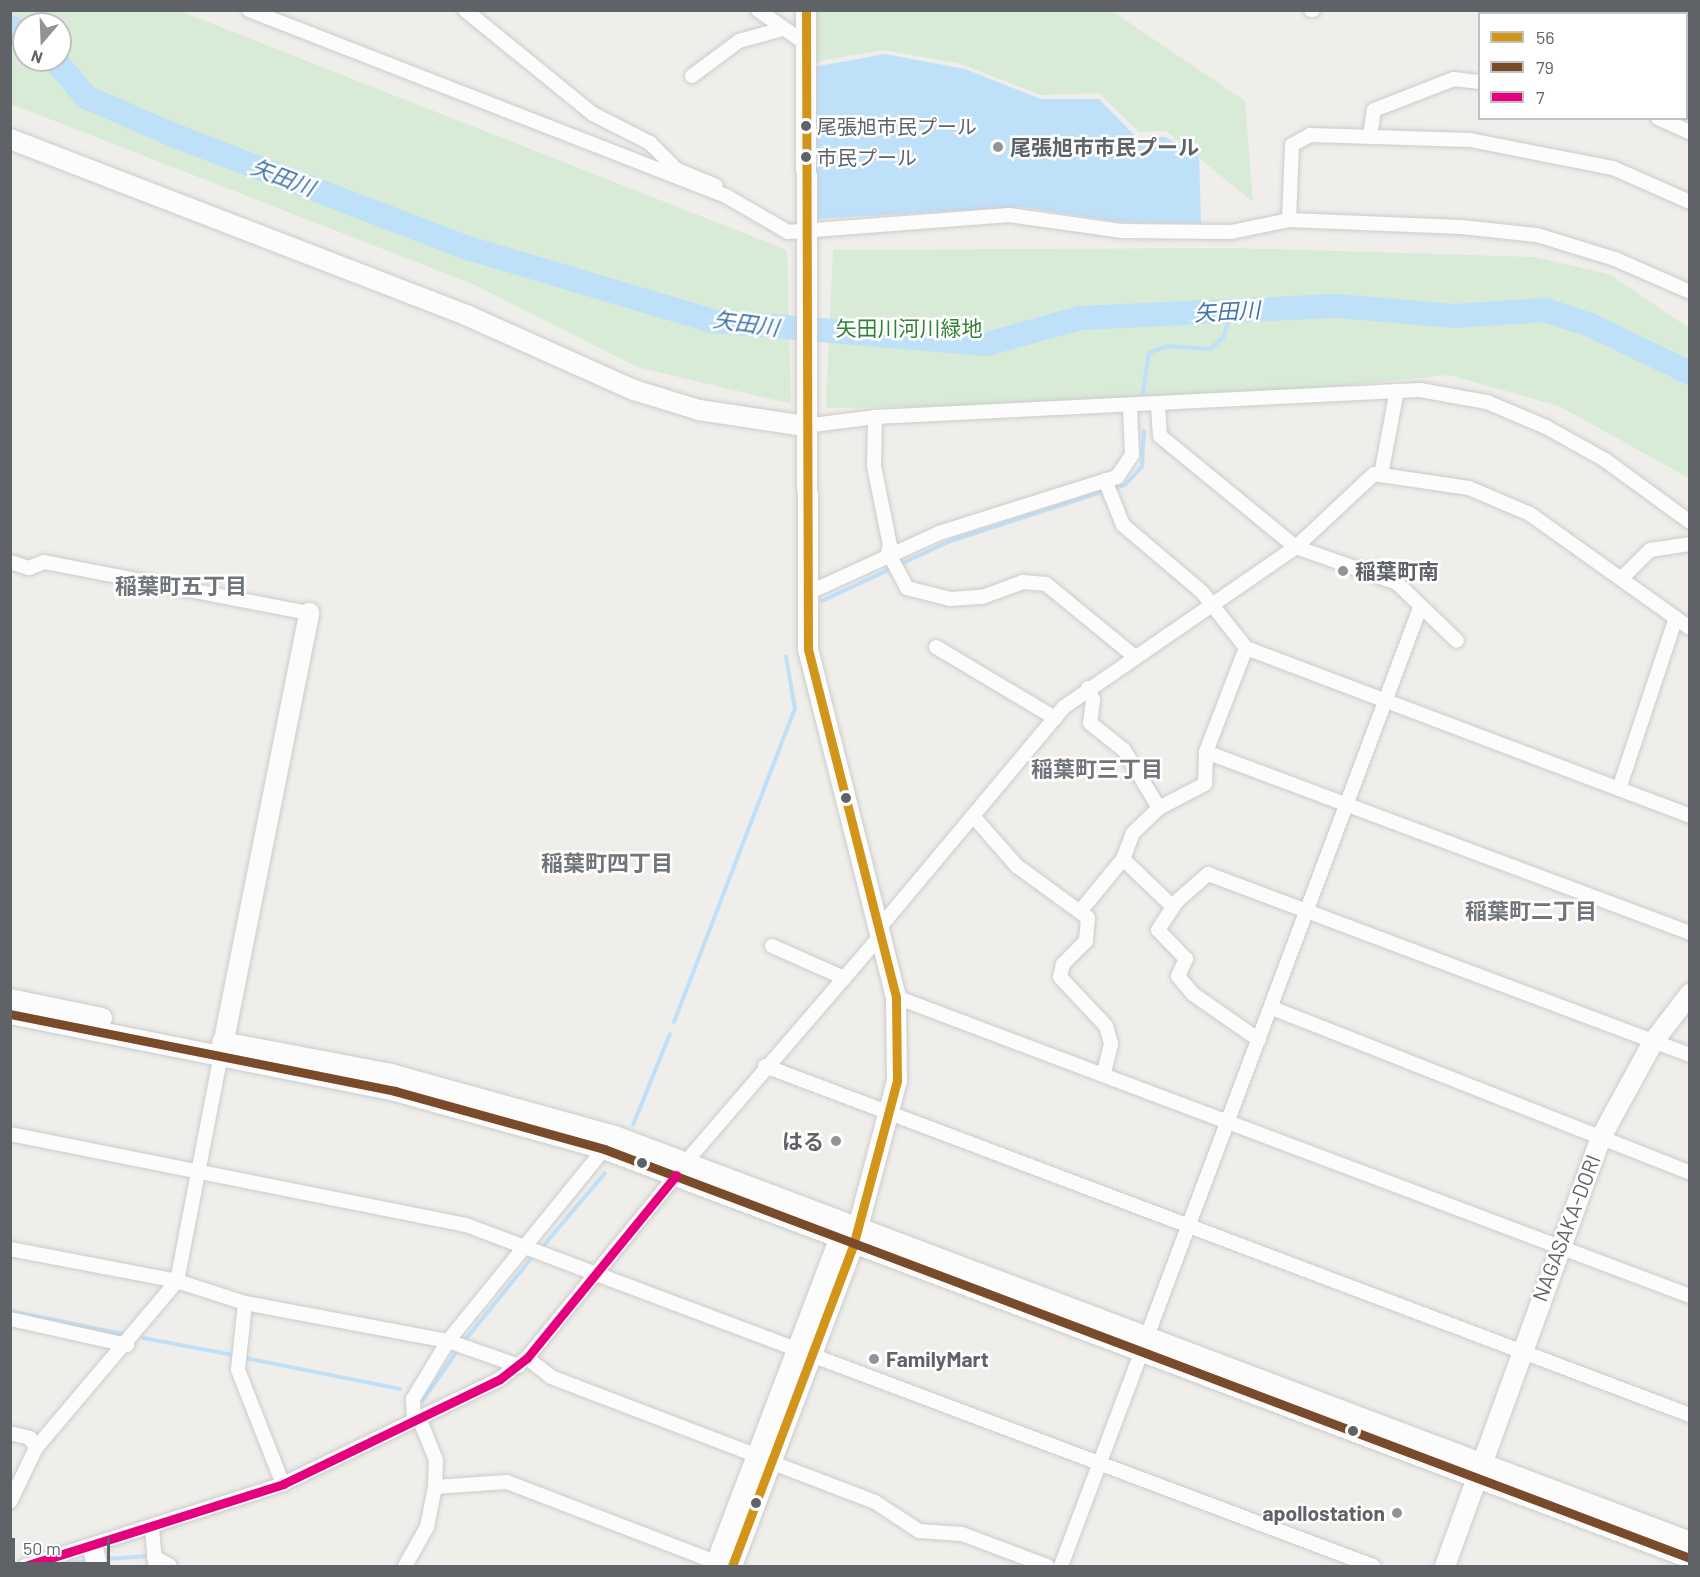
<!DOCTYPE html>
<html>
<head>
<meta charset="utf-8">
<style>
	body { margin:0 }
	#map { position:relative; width:1700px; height:1577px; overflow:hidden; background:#efeeea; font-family:Barlow,"Noto Sans JP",sans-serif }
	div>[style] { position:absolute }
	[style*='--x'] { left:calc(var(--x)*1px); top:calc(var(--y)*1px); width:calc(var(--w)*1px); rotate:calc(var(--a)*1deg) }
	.green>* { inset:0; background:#d8ebd6 }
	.water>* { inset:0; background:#bfe0f9 }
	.stream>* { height:4px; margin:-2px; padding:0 2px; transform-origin:2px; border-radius:2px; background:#bfe0f9 }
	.river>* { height:24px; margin:-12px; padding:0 12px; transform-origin:12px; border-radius:12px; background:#bfe0f9 }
	.roads { filter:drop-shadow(0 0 2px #cbcccc) drop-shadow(0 0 2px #cbcccc) }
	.street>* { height:14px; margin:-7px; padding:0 7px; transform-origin:7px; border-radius:7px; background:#fdfcfc }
	.secondary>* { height:20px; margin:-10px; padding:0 10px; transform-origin:10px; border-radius:10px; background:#fdfcfc }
	.bus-1>* { height:9px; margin:-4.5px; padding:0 4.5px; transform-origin:4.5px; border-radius:4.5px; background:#d1951a }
	.bus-2>* { height:9px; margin:-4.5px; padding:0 4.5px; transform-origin:4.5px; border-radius:4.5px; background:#7a4b2a }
	.bus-3>* { height:9px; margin:-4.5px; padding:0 4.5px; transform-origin:4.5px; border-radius:4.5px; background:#e5007d }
	.dots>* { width:16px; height:16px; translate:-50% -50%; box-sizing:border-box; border:3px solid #fff; border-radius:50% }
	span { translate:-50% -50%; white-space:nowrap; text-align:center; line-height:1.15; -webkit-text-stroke:5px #fff; paint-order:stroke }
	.bus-label { font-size:20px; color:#5f6368 }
	.left { translate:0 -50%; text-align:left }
	.poi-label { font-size:21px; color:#5f6368; font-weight:700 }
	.right { translate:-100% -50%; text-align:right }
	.park-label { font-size:21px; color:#348238 }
	.street-label { font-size:21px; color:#5f6368 }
	.water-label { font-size:22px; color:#4174aa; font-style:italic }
	.neighbourhood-label { font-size:22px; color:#70757a; font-weight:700 }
	.frame { position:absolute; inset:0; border:12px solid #5f6368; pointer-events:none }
	.legend { position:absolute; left:1478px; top:12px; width:210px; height:108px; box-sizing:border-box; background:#fff; border:2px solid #bfc1c3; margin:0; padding:8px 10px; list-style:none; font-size:18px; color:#5f6368 }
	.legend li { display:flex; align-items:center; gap:12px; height:30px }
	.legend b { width:30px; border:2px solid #bfc1c3 }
	.north { position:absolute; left:12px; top:12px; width:60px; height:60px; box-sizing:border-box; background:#fff; border:2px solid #bfc1c3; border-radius:50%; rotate:199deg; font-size:16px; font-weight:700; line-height:24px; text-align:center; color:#5f6368 }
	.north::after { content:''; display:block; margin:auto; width:21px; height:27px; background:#919496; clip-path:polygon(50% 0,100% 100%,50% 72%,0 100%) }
	.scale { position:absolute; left:12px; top:1538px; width:98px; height:27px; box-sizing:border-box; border:3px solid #5f6368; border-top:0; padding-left:8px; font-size:18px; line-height:21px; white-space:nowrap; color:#5f6368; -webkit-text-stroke:4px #fff; paint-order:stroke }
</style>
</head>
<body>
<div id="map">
	<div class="green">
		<div style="clip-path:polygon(evenodd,10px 11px,180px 11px,787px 250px,791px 404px,637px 367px,475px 285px,11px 104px,10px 11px,24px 24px,60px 24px,60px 60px,24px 60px,24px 24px)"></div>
		<div style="clip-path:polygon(815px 11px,1112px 11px,1245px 101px,1253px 202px,1166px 131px,1139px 132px,1099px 93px,1041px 95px,958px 63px,883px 50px,813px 62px)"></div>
		<div style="clip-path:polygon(1233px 248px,1534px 257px,1609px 274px,1689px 328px,1689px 478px,1559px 406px,1449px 375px,1173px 402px,826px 408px,833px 250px)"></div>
	</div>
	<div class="water">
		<div style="clip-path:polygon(885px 54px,965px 69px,1041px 99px,1099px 99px,1136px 137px,1165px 137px,1199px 156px,1201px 223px,1120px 222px,1022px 207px,815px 219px,813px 67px)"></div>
	</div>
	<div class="stream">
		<div style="--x:1142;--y:397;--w:45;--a:-81"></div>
		<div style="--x:1149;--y:353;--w:19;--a:-21"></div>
		<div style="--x:1167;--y:346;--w:43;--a:4"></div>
		<div style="--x:1210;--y:349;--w:17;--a:-40"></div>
		<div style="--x:1223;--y:338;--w:28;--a:-73"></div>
		<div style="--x:1112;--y:489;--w:14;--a:-17"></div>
		<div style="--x:1125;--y:485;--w:25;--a:-47"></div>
		<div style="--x:1142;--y:467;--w:36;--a:-87"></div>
		<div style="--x:822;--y:601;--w:141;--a:-25.1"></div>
		<div style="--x:950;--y:541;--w:163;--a:-17.9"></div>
		<div style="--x:674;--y:1022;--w:336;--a:-68.9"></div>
		<div style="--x:795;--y:709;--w:53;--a:-99.8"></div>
		<div style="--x:633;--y:1125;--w:98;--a:-67.9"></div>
		<div style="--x:544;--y:1245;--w:94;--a:-49.7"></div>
		<div style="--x:10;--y:1311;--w:119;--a:11.6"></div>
		<div style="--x:143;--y:1338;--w:92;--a:10.7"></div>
		<div style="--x:466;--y:1339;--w:108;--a:-51"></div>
		<div style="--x:245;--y:1358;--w:158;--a:11.3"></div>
		<div style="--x:422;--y:1401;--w:66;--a:-54.9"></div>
		<div style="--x:106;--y:1559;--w:39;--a:-4"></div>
		<div style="--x:68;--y:1563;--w:15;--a:-4"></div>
	</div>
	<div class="river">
		<div style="--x:10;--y:27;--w:16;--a:27"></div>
		<div style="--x:55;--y:60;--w:48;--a:50"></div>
		<div style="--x:86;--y:97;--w:95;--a:23.6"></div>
		<div style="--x:173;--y:135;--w:316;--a:21"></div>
		<div style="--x:468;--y:248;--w:256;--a:16.6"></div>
		<div style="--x:713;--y:321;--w:275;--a:4.8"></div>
		<div style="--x:987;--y:344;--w:97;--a:-15.6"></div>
		<div style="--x:1080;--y:318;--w:258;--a:-2.7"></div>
		<div style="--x:1338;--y:306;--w:115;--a:5"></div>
		<div style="--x:1453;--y:316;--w:92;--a:-3.7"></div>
		<div style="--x:1545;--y:310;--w:47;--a:18.4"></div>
		<div style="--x:1590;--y:325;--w:111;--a:25.6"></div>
	</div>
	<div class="roads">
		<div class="street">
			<div style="--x:249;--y:10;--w:512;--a:21.3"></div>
			<div style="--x:726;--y:196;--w:72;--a:30.1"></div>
			<div style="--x:788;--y:232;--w:222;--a:-4.4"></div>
			<div style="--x:1009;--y:215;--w:113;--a:8.1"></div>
			<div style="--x:1121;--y:231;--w:110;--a:0.5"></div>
			<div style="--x:1231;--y:232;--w:59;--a:-11.7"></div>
			<div style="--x:1289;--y:220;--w:172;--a:2.3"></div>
			<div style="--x:1461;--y:227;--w:76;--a:6"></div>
			<div style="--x:1537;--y:235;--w:82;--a:17.1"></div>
			<div style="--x:1615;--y:259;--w:82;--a:23.7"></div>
			<div style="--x:465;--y:10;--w:165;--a:39.1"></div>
			<div style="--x:593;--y:114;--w:64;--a:27"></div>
			<div style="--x:650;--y:143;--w:38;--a:45"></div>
			<div style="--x:677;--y:170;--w:42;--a:22.3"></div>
			<div style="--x:758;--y:10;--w:57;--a:35.1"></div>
			<div style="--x:1311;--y:10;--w:2;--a:0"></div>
			<div style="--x:1686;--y:15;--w:5;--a:-68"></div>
			<div style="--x:692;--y:76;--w:59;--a:-36.7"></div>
			<div style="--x:739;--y:41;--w:46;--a:-15.3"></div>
			<div style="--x:1658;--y:118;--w:35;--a:24"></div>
			<div style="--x:1370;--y:137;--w:27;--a:-82"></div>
			<div style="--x:1374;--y:110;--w:86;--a:-21.2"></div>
			<div style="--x:1454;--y:79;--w:26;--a:7"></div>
			<div style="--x:1289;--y:220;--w:75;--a:-87.7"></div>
			<div style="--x:1292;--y:145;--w:21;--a:-29"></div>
			<div style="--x:1310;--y:135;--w:160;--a:1.8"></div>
			<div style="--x:1470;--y:140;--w:146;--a:11.1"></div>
			<div style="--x:1613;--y:168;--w:84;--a:23.8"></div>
			<div style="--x:1158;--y:407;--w:29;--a:86"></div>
			<div style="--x:1160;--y:436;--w:150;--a:39.3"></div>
			<div style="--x:1276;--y:531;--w:26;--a:39"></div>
			<div style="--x:1296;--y:547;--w:107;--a:19.6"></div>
			<div style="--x:1397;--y:583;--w:83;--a:44"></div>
			<div style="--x:875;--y:417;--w:49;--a:91.2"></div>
			<div style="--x:874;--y:466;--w:81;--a:78.6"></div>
			<div style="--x:890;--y:545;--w:11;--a:105"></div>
			<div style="--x:805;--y:426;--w:71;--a:-7.3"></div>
			<div style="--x:875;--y:417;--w:546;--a:-2.84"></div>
			<div style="--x:1420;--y:390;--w:68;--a:10.2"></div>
			<div style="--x:1487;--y:402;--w:64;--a:23"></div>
			<div style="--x:1546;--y:427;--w:68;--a:29.2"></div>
			<div style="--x:1605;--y:460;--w:105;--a:36.1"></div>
			<div style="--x:1381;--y:475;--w:86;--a:-79.3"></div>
			<div style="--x:1105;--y:480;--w:48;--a:68.2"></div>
			<div style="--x:1123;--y:525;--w:104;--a:40.3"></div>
			<div style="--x:1202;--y:592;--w:71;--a:51.8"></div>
			<div style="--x:1246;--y:648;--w:475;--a:20.7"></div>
			<div style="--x:890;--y:556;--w:36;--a:62"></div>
			<div style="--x:907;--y:588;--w:44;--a:14.3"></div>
			<div style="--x:950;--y:599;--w:32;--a:-4"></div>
			<div style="--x:982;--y:597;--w:44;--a:-20.1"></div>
			<div style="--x:1023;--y:582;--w:23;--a:5"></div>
			<div style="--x:1046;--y:584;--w:114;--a:39.3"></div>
			<div style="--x:10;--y:562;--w:20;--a:18"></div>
			<div style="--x:29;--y:568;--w:16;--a:-22"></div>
			<div style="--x:44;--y:562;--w:270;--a:10.9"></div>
			<div style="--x:1623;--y:577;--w:38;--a:-45"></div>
			<div style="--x:1650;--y:550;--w:40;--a:-8.5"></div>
			<div style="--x:808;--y:593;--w:144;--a:-24.6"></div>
			<div style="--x:939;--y:533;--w:187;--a:-17.5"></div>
			<div style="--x:1117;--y:477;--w:27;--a:-56"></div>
			<div style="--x:1132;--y:455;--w:47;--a:-92.4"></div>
			<div style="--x:936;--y:647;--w:139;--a:30.8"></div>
			<div style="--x:1088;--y:688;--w:13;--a:67"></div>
			<div style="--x:1093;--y:700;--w:23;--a:97"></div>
			<div style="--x:1090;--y:723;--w:43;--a:38.5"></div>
			<div style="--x:1124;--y:750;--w:68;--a:58.9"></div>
			<div style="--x:1206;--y:752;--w:517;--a:20.5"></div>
			<div style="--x:1619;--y:789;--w:180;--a:-71.6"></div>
			<div style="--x:973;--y:816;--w:67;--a:48.7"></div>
			<div style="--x:1017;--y:866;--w:88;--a:36.2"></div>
			<div style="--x:1088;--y:918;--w:23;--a:95"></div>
			<div style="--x:1086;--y:941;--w:33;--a:135"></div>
			<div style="--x:1063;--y:964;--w:13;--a:103"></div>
			<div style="--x:1060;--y:977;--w:67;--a:46.8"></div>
			<div style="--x:1106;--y:1026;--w:19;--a:74"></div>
			<div style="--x:1111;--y:1044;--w:30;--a:104"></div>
			<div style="--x:1123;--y:859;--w:69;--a:43.8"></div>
			<div style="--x:1082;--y:909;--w:65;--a:-50.6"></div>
			<div style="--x:1123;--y:859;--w:28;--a:-69"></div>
			<div style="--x:1133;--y:833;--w:36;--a:-44"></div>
			<div style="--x:1159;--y:808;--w:52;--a:-27.6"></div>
			<div style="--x:1205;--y:784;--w:32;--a:-88"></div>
			<div style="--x:1206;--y:752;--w:111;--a:-69"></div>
			<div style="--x:880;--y:927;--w:287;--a:-50.1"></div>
			<div style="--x:1064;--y:707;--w:282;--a:-34.6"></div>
			<div style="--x:1296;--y:547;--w:107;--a:-43.1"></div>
			<div style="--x:1374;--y:474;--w:96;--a:8.4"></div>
			<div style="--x:1469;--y:488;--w:66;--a:23.1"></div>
			<div style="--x:1530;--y:514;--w:196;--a:35.5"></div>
			<div style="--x:772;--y:946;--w:79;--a:24"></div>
			<div style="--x:896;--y:997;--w:848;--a:20.64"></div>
			<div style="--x:1272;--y:1008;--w:449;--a:21.5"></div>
			<div style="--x:1259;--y:1040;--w:80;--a:-145.1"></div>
			<div style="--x:1193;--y:994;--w:23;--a:-130"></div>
			<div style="--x:1178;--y:976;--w:19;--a:-65"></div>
			<div style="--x:1186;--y:959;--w:40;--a:-134"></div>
			<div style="--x:1158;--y:930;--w:33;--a:-57"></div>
			<div style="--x:1176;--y:902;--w:43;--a:-41.2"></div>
			<div style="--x:1208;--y:874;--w:515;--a:20.58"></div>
			<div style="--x:765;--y:1066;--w:989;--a:20.67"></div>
			<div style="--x:10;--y:1134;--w:465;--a:11.3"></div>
			<div style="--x:466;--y:1225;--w:355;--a:20.6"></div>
			<div style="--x:685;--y:1163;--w:302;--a:-49.3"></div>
			<div style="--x:10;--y:1249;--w:170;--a:10.8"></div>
			<div style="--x:177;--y:1281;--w:71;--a:17.9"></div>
			<div style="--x:245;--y:1303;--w:207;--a:10.6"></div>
			<div style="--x:448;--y:1341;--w:75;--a:19.4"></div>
			<div style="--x:245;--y:1303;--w:67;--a:96"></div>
			<div style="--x:238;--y:1370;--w:123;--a:68.5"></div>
			<div style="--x:10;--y:1319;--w:120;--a:12.5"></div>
			<div style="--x:1146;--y:1339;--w:781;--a:-69.45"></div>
			<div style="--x:814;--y:1356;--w:597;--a:20.59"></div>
			<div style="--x:527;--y:1358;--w:31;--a:38"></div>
			<div style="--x:551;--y:1377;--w:222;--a:20.9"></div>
			<div style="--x:414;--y:1420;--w:21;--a:-93"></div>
			<div style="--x:413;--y:1399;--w:68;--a:-58.9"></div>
			<div style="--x:448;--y:1341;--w:247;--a:-50.9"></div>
			<div style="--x:10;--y:1433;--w:21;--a:14"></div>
			<div style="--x:30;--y:1438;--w:12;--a:59"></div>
			<div style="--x:773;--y:1463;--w:109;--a:20.9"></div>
			<div style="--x:875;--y:1502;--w:53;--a:33.4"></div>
			<div style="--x:919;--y:1531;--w:43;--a:4"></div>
			<div style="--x:962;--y:1534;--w:91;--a:20.6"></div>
			<div style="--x:435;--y:1487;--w:72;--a:-4"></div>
			<div style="--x:507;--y:1482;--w:231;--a:21"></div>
			<div style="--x:10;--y:1502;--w:60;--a:-64.3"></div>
			<div style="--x:36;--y:1448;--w:219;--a:-49.8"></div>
			<div style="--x:177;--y:1281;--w:230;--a:-79"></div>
			<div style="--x:152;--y:1528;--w:38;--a:85"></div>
			<div style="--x:154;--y:1557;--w:18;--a:29"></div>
			<div style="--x:25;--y:1566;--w:271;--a:-17.6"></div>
			<div style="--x:283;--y:1484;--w:241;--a:-25.8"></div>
			<div style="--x:500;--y:1379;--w:34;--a:-38"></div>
			<div style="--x:527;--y:1358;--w:236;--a:-50.8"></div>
			<div style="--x:405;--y:1566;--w:45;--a:-60.6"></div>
			<div style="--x:427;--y:1527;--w:41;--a:-78.7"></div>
			<div style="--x:435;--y:1487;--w:27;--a:-88"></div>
			<div style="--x:436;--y:1460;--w:45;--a:-112"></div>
			<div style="--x:1061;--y:1566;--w:228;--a:-69.4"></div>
		</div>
		<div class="secondary">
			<div style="--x:1686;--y:36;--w:4;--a:0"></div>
			<div style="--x:10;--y:139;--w:489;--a:21.1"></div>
			<div style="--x:466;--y:315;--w:184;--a:24.1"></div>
			<div style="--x:634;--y:390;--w:68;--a:17.1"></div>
			<div style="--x:699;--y:410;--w:107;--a:8.6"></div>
			<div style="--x:10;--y:999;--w:94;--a:11.7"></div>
			<div style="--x:10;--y:1014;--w:393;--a:11.3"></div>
			<div style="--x:395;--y:1091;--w:217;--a:15.5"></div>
			<div style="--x:604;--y:1149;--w:1160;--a:20.64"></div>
			<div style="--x:222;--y:1042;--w:172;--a:10.7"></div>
			<div style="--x:391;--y:1074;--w:232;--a:15.5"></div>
			<div style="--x:615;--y:1136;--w:1149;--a:20.69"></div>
			<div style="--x:221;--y:1055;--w:451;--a:-78.7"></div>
			<div style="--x:93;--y:1548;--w:18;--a:77"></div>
			<div style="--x:715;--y:1566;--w:349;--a:-69.2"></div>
			<div style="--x:839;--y:1240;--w:11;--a:-41"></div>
			<div style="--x:732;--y:1566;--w:342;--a:-69.3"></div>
			<div style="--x:853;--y:1246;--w:171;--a:-75.1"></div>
			<div style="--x:897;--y:1081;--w:84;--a:-90.7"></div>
			<div style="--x:896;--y:997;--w:359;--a:-104.2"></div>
			<div style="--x:808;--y:649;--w:639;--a:-90.18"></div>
			<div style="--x:1445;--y:1566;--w:454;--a:-70"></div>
			<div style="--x:1600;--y:1139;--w:111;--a:-61.3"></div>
			<div style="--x:1653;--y:1042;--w:61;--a:-52.4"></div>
		</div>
	</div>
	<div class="bus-1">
		<div style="--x:732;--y:1566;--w:342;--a:-69.3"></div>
		<div style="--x:853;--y:1246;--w:171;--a:-75.1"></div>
		<div style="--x:897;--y:1081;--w:84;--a:-90.7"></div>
		<div style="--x:896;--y:997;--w:359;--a:-104.2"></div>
		<div style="--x:808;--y:649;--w:639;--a:-90.18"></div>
	</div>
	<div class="bus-2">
		<div style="--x:10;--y:1014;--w:393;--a:11.3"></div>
		<div style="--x:395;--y:1091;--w:217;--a:15.5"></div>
		<div style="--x:604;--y:1149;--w:1160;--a:20.64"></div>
	</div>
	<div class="bus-3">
		<div style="--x:25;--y:1566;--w:271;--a:-17.6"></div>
		<div style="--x:283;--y:1484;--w:241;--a:-25.8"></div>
		<div style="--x:500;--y:1379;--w:34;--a:-38"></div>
		<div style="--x:527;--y:1358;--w:236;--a:-50.8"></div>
	</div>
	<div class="dots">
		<div style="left:806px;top:126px;background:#5f6368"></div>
		<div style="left:998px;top:147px;background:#919496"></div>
		<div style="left:806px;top:157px;background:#5f6368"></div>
		<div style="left:1343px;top:571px;background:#919496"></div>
		<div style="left:846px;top:798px;background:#5f6368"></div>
		<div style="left:836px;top:1141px;background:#919496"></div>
		<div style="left:642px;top:1163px;background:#5f6368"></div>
		<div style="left:874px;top:1359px;background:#919496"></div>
		<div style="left:1353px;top:1431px;background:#5f6368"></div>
		<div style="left:756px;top:1503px;background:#5f6368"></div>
		<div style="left:1397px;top:1513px;background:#919496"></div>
	</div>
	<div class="bus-label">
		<span class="left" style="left:817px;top:126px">尾張旭市民プール</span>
		<span class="left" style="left:817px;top:157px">市民プール</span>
	</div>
	<div class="poi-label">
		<span class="left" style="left:1010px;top:147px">尾張旭市市民プール</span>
		<span class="left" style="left:1355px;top:571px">稲葉町南</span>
		<span class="right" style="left:824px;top:1141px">はる</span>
		<span class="left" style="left:886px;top:1359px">FamilyMart</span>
		<span class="right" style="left:1385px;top:1513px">apollostation</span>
	</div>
	<div class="park-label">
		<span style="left:909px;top:328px">矢田川河川緑地</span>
	</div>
	<div class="street-label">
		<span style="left:1566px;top:1228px;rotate:-69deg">NAGASAKA-DORI</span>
	</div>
	<div class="water-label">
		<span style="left:283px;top:177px;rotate:21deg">矢田川</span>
		<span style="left:1227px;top:311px;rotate:-3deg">矢田川</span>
		<span style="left:746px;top:323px;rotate:8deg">矢田川</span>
	</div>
	<div class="neighbourhood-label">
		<span style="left:181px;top:586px">稲葉町五丁目</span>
		<span style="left:1097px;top:769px">稲葉町三丁目</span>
		<span style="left:607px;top:863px">稲葉町四丁目</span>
		<span style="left:1531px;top:911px">稲葉町二丁目</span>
	</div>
	<div class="frame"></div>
	<ul class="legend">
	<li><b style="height:8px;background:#d1951a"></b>56</li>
	<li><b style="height:8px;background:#7a4b2a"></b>79</li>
	<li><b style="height:8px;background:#e5007d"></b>7</li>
	</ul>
	<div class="north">N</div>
	<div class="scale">50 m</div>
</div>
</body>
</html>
